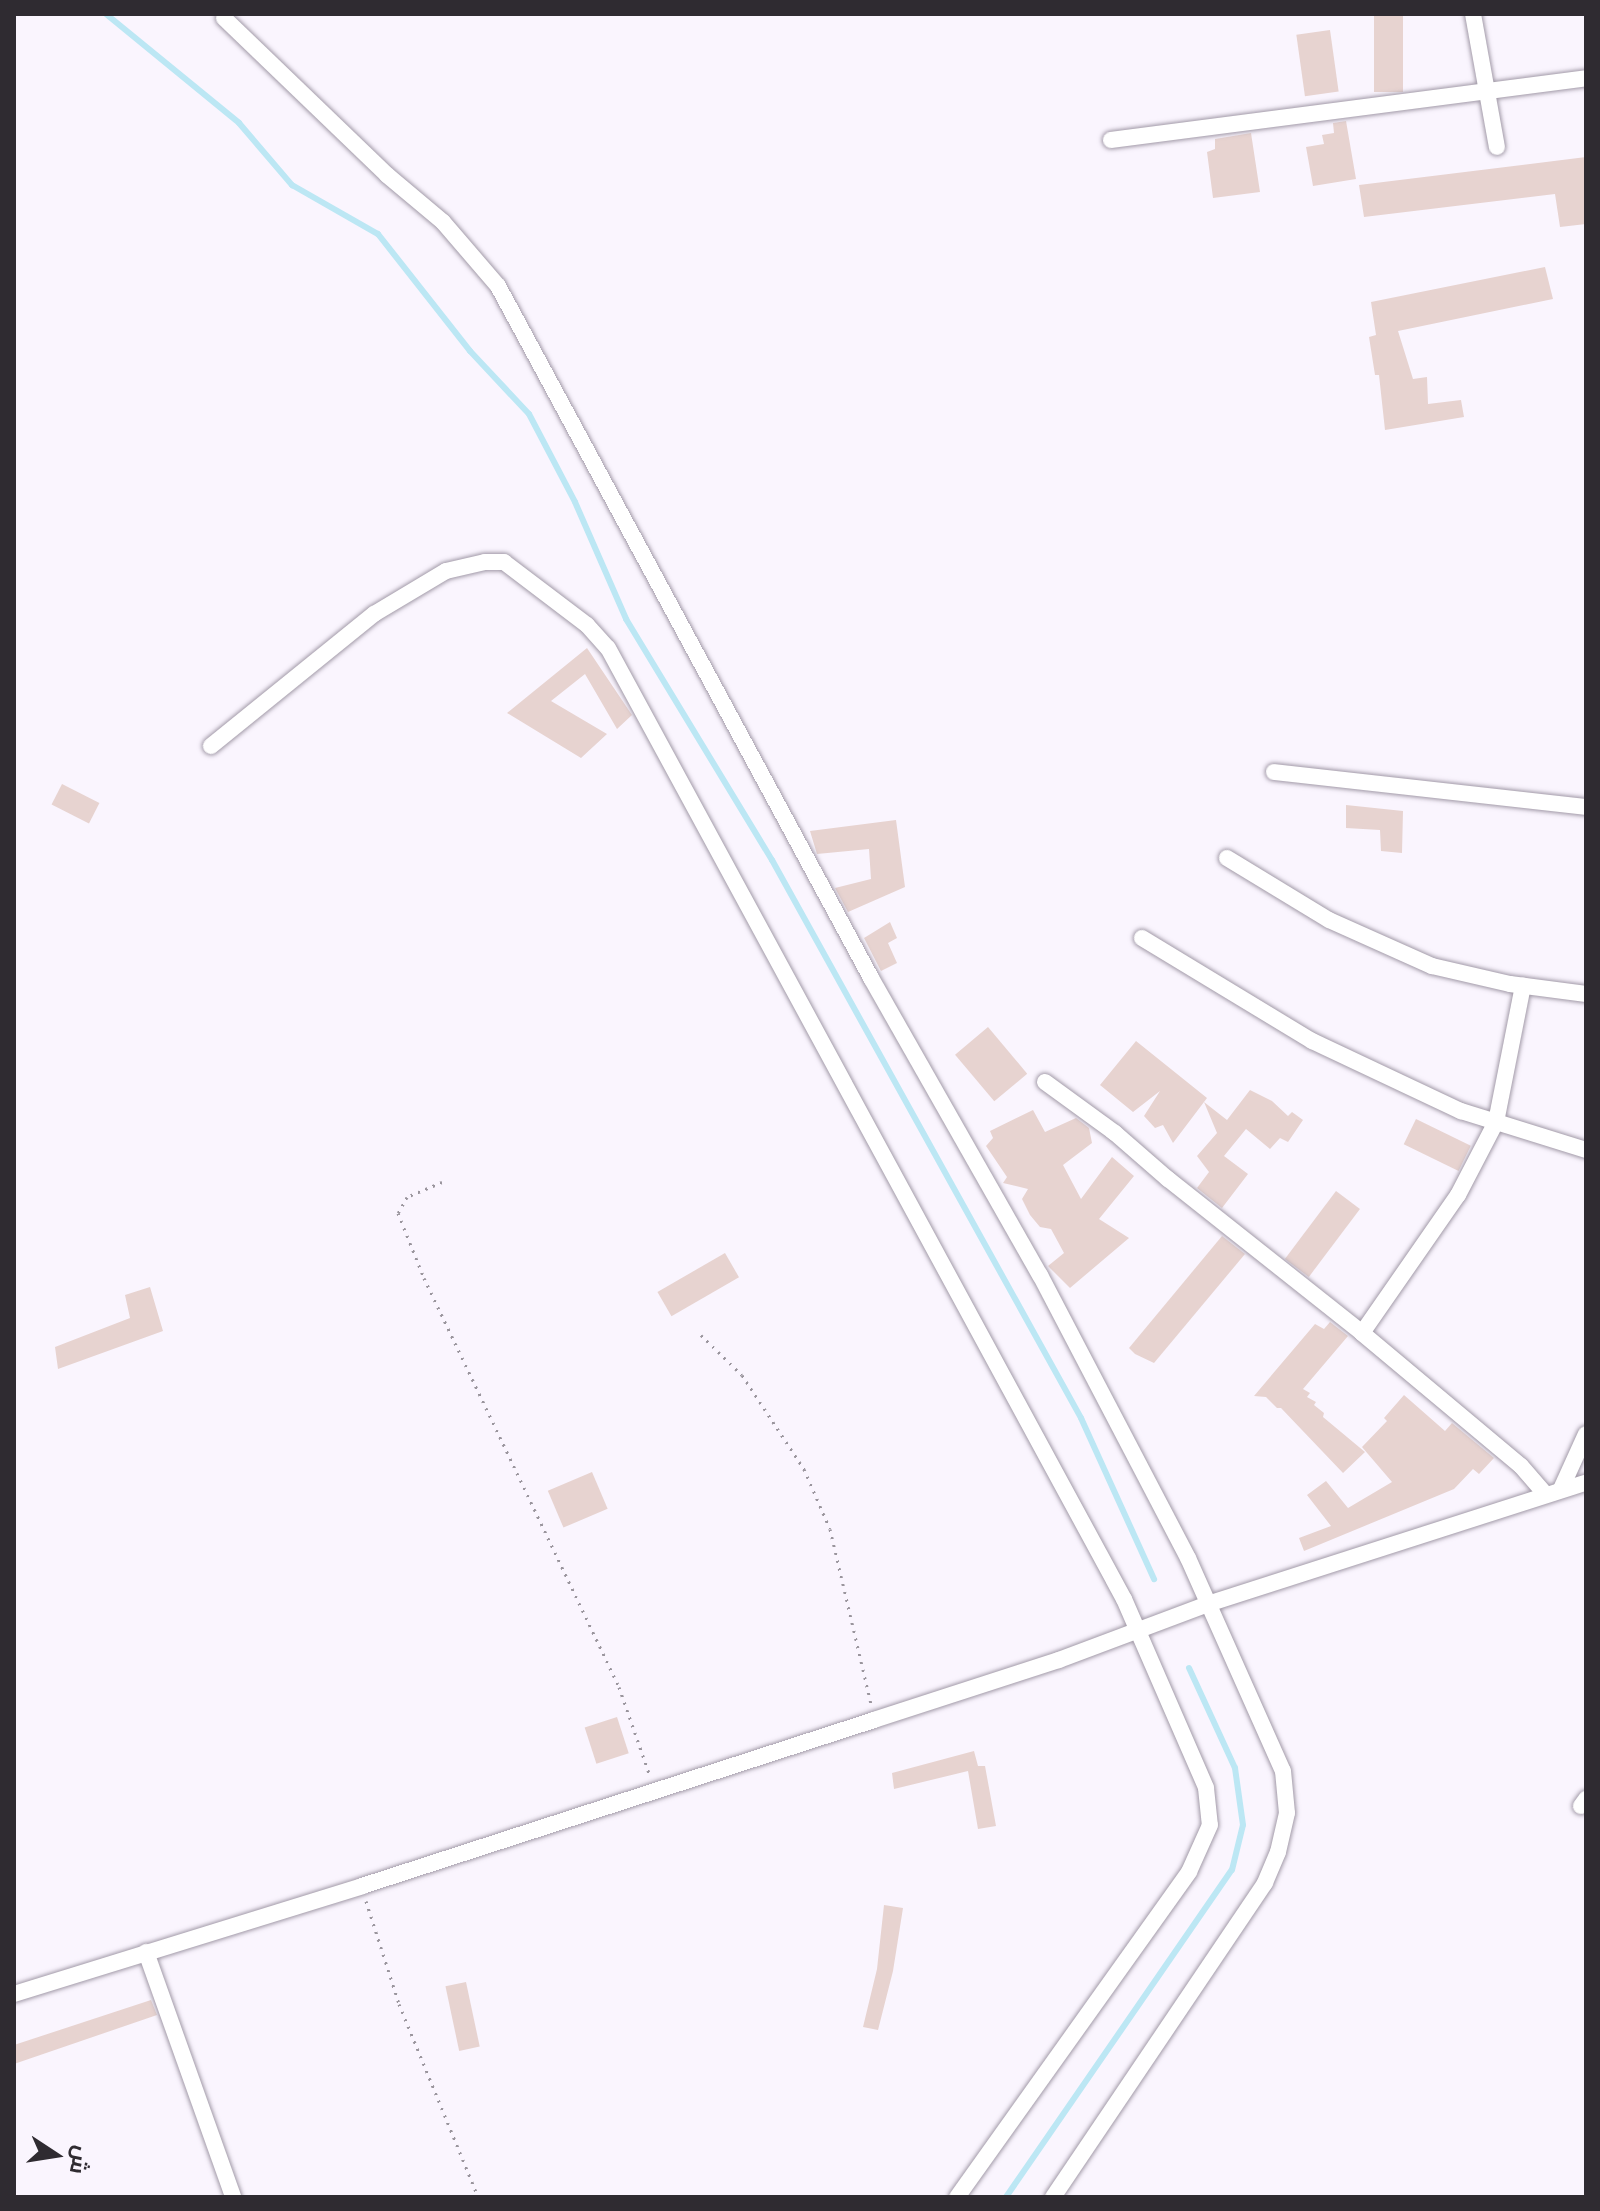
<!DOCTYPE html>
<html>
<head>
<meta charset="utf-8">
<style>
	body { margin:0 }
	#map { position:relative; width:1600px; height:2211px; overflow:hidden; background:#faf5fe; font-family:Helvetica,Cairo,sans-serif }
	div>[style] { position:absolute }
	[style*='--x'] { left:calc(var(--x)*1px); top:calc(var(--y)*1px); width:calc(var(--w)*1px); rotate:calc(var(--a)*1deg) }
	.stream>* { height:6px; margin:-3px; padding:0 3px; transform-origin:3px; border-radius:3px; background:#bce7f4 }
	.building>* { inset:0; background:#e7d3d0; transform-origin:0 0 }
	.path>* { height:3px; margin-top:-1.5px; transform-origin:0; background:repeating-linear-gradient(90deg,#9a959d 0 2px,transparent 0 8px) }
	.roads { filter:drop-shadow(0 0 2px #a29aa8) drop-shadow(0 0 2px #a29aa8) }
	.minor>* { height:16px; margin:-8px; padding:0 8px; transform-origin:8px; border-radius:8px; background:#fff }
	span { translate:-50% -50%; white-space:nowrap; text-align:center; line-height:1.15; -webkit-text-stroke:6px #faf5fe; paint-order:stroke }
	.frame { position:absolute; inset:0; border:16px solid #2f2b31; pointer-events:none }
	.north { position:absolute; left:16px; top:2115px; width:80px; height:80px; -webkit-text-stroke:6px #faf5fe; paint-order:stroke; rotate:102deg; font-size:22px; font-weight:700; line-height:32px; text-align:center; color:#2f2b31 }
	.north::after { content:''; display:block; margin:auto; width:28px; height:36px; background:#2f2b31; clip-path:polygon(50% 0,100% 100%,50% 72%,0 100%) }
</style>
</head>
<body>
<div id="map">
	<div class="stream">
		<div style="--x:106;--y:14;--w:172;--a:39.3"></div>
		<div style="--x:239;--y:123;--w:82;--a:49.5"></div>
		<div style="--x:292;--y:185;--w:99;--a:29.7"></div>
		<div style="--x:378;--y:234;--w:149;--a:51.8"></div>
		<div style="--x:470;--y:351;--w:86;--a:46.9"></div>
		<div style="--x:529;--y:414;--w:99;--a:62.4"></div>
		<div style="--x:575;--y:502;--w:128;--a:66.4"></div>
		<div style="--x:626;--y:619;--w:282;--a:58.8"></div>
		<div style="--x:772;--y:860;--w:638;--a:61.02"></div>
		<div style="--x:1081;--y:1418;--w:177;--a:65.6"></div>
		<div style="--x:1006;--y:2197;--w:397;--a:-55.4"></div>
		<div style="--x:1232;--y:1870;--w:46;--a:-76.3"></div>
		<div style="--x:1243;--y:1825;--w:58;--a:-98"></div>
		<div style="--x:1235;--y:1768;--w:110;--a:-114.7"></div>
	</div>
	<div class="building">
		<div style="left:1374px;top:14px;width:29px;height:78px"></div>
		<div style="left:1330px;top:30px;width:62px;height:34px;rotate:82deg"></div>
		<div style="clip-path:polygon(1346px 121px,1356px 179px,1313px 186px,1306px 147px,1324px 144px,1322px 135px,1334px 133px,1333px 123px)"></div>
		<div style="clip-path:polygon(1251px 133px,1260px 192px,1213px 198px,1207px 152px,1215px 149px,1215px 139px)"></div>
		<div style="clip-path:polygon(1586px 157px,1586px 224px,1560px 227px,1555px 194px,1364px 217px,1359px 185px)"></div>
		<div style="clip-path:polygon(1545px 267px,1553px 299px,1398px 331px,1413px 379px,1427px 377px,1428px 404px,1461px 400px,1464px 417px,1385px 430px,1379px 375px,1375px 375px,1369px 337px,1376px 335px,1371px 302px)"></div>
		<div style="clip-path:polygon(587px 648px,632px 715px,617px 729px,585px 674px,551px 701px,607px 734px,581px 758px,507px 713px)"></div>
		<div style="left:62px;top:784px;width:42px;height:23px;rotate:27deg"></div>
		<div style="clip-path:polygon(1346px 805px,1403px 811px,1402px 853px,1381px 851px,1380px 830px,1346px 828px)"></div>
		<div style="clip-path:polygon(896px 820px,905px 887px,848px 912px,835px 888px,871px 879px,869px 849px,817px 854px,810px 831px)"></div>
		<div style="clip-path:polygon(890px 922px,897px 938px,888px 943px,897px 963px,881px 971px,864px 938px)"></div>
		<div style="left:988px;top:1027px;width:61px;height:43px;rotate:50deg"></div>
		<div style="clip-path:polygon(1136px 1041px,1207px 1098px,1204px 1102px,1227px 1120px,1250px 1090px,1272px 1101px,1288px 1116px,1292px 1112px,1303px 1120px,1288px 1142px,1280px 1138px,1270px 1149px,1246px 1129px,1224px 1156px,1248px 1174px,1222px 1208px,1197px 1188px,1209px 1172px,1197px 1156px,1217px 1133px,1204px 1102px,1173px 1143px,1163px 1125px,1155px 1128px,1144px 1116px,1160px 1091px,1133px 1112px,1100px 1085px)"></div>
		<div style="clip-path:polygon(1033px 1110px,1045px 1132px,1076px 1118px,1089px 1128px,1092px 1143px,1063px 1165px,1081px 1199px,1112px 1157px,1134px 1176px,1099px 1219px,1129px 1238px,1070px 1288px,1048px 1266px,1064px 1253px,1051px 1229px,1040px 1227px,1030px 1215px,1022px 1199px,1028px 1189px,1003px 1183px,1007px 1177px,986px 1146px,993px 1138px,990px 1131px)"></div>
		<div style="left:1416px;top:1119px;width:61px;height:28px;rotate:26deg"></div>
		<div style="left:1336px;top:1191px;width:30px;height:85px;rotate:37deg"></div>
		<div style="clip-path:polygon(1222px 1236px,1245px 1254px,1154px 1363px,1135px 1354px,1129px 1348px)"></div>
		<div style="left:725px;top:1253px;width:28px;height:78px;rotate:60deg"></div>
		<div style="clip-path:polygon(150px 1287px,163px 1331px,58px 1369px,55px 1347px,130px 1318px,125px 1295px)"></div>
		<div style="clip-path:polygon(1330px 1322px,1348px 1336px,1303px 1389px,1310px 1393px,1307px 1397px,1316px 1402px,1314px 1405px,1324px 1413px,1323px 1417px,1365px 1452px,1343px 1473px,1281px 1408px,1277px 1408px,1266px 1397px,1254px 1396px,1315px 1324px,1324px 1329px)"></div>
		<div style="clip-path:polygon(1404px 1395px,1445px 1431px,1452px 1423px,1494px 1458px,1479px 1474px,1473px 1469px,1454px 1489px,1304px 1551px,1299px 1538px,1331px 1526px,1307px 1495px,1326px 1481px,1348px 1508px,1392px 1482px,1362px 1447px,1387px 1421px,1384px 1418px)"></div>
		<div style="left:592px;top:1472px;width:40px;height:48px;rotate:67deg"></div>
		<div style="left:617px;top:1717px;width:38px;height:34px;rotate:72deg"></div>
		<div style="clip-path:polygon(974px 1751px,978px 1766px,985px 1766px,996px 1826px,978px 1829px,968px 1771px,894px 1789px,892px 1773px)"></div>
		<div style="clip-path:polygon(884px 1905px,903px 1908px,893px 1971px,878px 2030px,863px 2027px,877px 1969px)"></div>
		<div style="left:466px;top:1982px;width:66px;height:21px;rotate:78deg"></div>
		<div style="clip-path:polygon(151px 2000px,157px 2015px,14px 2064px,14px 2045px)"></div>
	</div>
	<div class="path">
		<div style="--x:442;--y:1182;--w:38;--a:157"></div>
		<div style="--x:407;--y:1197;--w:18;--a:119"></div>
		<div style="--x:398;--y:1213;--w:70;--a:68.2"></div>
		<div style="--x:424;--y:1278;--w:453;--a:64.5"></div>
		<div style="--x:619;--y:1687;--w:94;--a:70.8"></div>
		<div style="--x:701;--y:1335;--w:57;--a:44.3"></div>
		<div style="--x:742;--y:1375;--w:113;--a:56.6"></div>
		<div style="--x:804;--y:1469;--w:65;--a:66.6"></div>
		<div style="--x:830;--y:1529;--w:180;--a:76.8"></div>
		<div style="--x:366;--y:1901;--w:108;--a:72.2"></div>
		<div style="--x:399;--y:2004;--w:209;--a:67.7"></div>
	</div>
	<div class="roads">
		<div class="minor">
			<div style="--x:1473;--y:14;--w:135;--a:79.8"></div>
			<div style="--x:224;--y:18;--w:226;--a:43.9"></div>
			<div style="--x:387;--y:175;--w:73;--a:40"></div>
			<div style="--x:443;--y:222;--w:84;--a:49.3"></div>
			<div style="--x:498;--y:286;--w:786;--a:61.67"></div>
			<div style="--x:871;--y:978;--w:342;--a:60.4"></div>
			<div style="--x:1040;--y:1275;--w:319;--a:62.4"></div>
			<div style="--x:1188;--y:1558;--w:233;--a:66"></div>
			<div style="--x:1283;--y:1771;--w:42;--a:84.6"></div>
			<div style="--x:1287;--y:1813;--w:40;--a:103"></div>
			<div style="--x:1278;--y:1852;--w:34;--a:113"></div>
			<div style="--x:1265;--y:1883;--w:379;--a:124"></div>
			<div style="--x:1111;--y:140;--w:479;--a:-7.4"></div>
			<div style="--x:211;--y:746;--w:210;--a:-39"></div>
			<div style="--x:374;--y:614;--w:84;--a:-30.8"></div>
			<div style="--x:446;--y:571;--w:40;--a:-13"></div>
			<div style="--x:485;--y:562;--w:19;--a:0"></div>
			<div style="--x:504;--y:562;--w:104;--a:37.2"></div>
			<div style="--x:587;--y:625;--w:31;--a:48"></div>
			<div style="--x:608;--y:648;--w:1082;--a:61.52"></div>
			<div style="--x:1124;--y:1599;--w:206;--a:66.5"></div>
			<div style="--x:1206;--y:1788;--w:37;--a:84"></div>
			<div style="--x:1210;--y:1825;--w:51;--a:114.1"></div>
			<div style="--x:1189;--y:1872;--w:399;--a:125.5"></div>
			<div style="--x:1274;--y:772;--w:314;--a:6.4"></div>
			<div style="--x:1227;--y:858;--w:119;--a:31.3"></div>
			<div style="--x:1329;--y:920;--w:113;--a:24.1"></div>
			<div style="--x:1432;--y:966;--w:80;--a:13"></div>
			<div style="--x:1510;--y:984;--w:77;--a:7.5"></div>
			<div style="--x:1142;--y:938;--w:199;--a:31.2"></div>
			<div style="--x:1312;--y:1041;--w:165;--a:25.2"></div>
			<div style="--x:1461;--y:1111;--w:131;--a:17.3"></div>
			<div style="--x:1045;--y:1082;--w:87;--a:36.1"></div>
			<div style="--x:1115;--y:1133;--w:70;--a:41"></div>
			<div style="--x:1168;--y:1179;--w:248;--a:38.4"></div>
			<div style="--x:1362;--y:1333;--w:207;--a:39.9"></div>
			<div style="--x:1521;--y:1466;--w:37;--a:49"></div>
			<div style="--x:1362;--y:1333;--w:168;--a:-55.2"></div>
			<div style="--x:1458;--y:1195;--w:82;--a:-62.5"></div>
			<div style="--x:1496;--y:1122;--w:139;--a:-78.8"></div>
			<div style="--x:1561;--y:1489;--w:60;--a:-65.6"></div>
			<div style="--x:1581;--y:1806;--w:9;--a:-54"></div>
			<div style="--x:146;--y:1952;--w:260;--a:70.4"></div>
			<div style="--x:14;--y:1994;--w:364;--a:-17.2"></div>
			<div style="--x:362;--y:1886;--w:538;--a:-17.96"></div>
			<div style="--x:874;--y:1720;--w:194;--a:-18"></div>
			<div style="--x:1059;--y:1660;--w:159;--a:-20.6"></div>
			<div style="--x:1208;--y:1604;--w:397;--a:-17.8"></div>
		</div>
	</div>
	<div class="frame"></div>
	<div class="north">ش</div>
</div>
</body>
</html>
